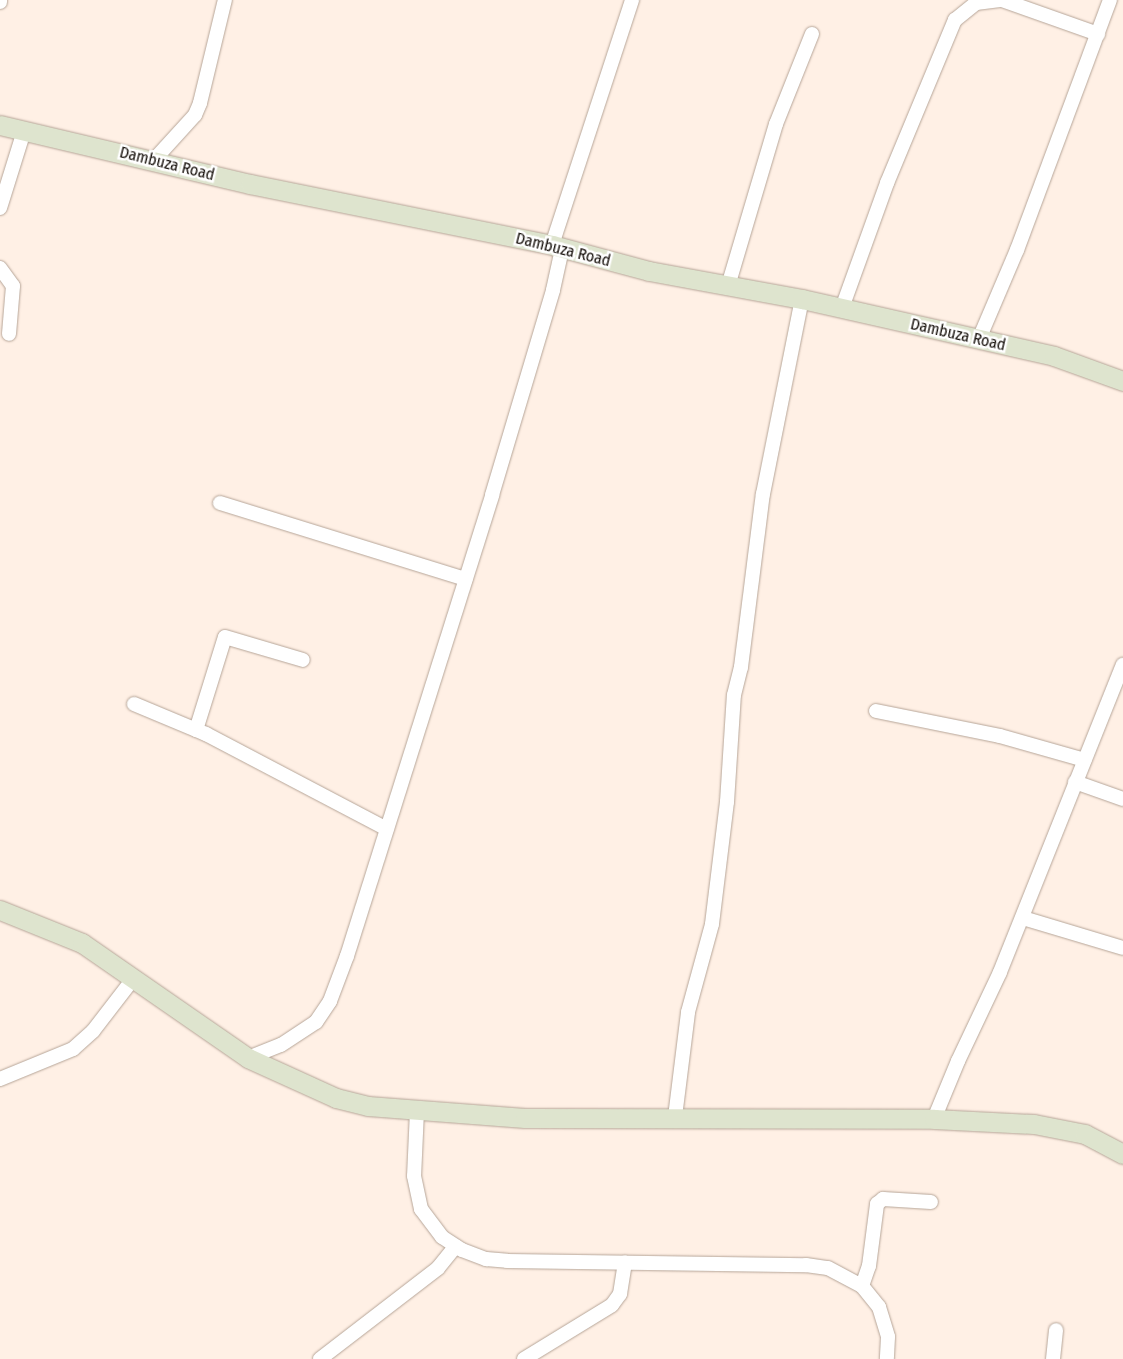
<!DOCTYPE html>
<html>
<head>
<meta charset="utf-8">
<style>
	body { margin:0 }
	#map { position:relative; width:1123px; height:1359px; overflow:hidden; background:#fff0e5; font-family:"Fira Sans Condensed",sans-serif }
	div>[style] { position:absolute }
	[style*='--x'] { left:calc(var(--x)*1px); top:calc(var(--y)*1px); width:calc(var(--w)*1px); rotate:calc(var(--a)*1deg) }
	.roads { filter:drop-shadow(0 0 1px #b6a598) drop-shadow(0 0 1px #b6a598) }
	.street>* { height:14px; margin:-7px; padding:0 7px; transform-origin:7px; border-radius:7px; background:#fff }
	.secondary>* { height:19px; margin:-9.5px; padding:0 9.5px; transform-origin:9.5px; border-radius:9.5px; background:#dee4ce }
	span { translate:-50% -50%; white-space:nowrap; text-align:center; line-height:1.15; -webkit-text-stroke:5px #fff; paint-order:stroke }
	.street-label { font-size:16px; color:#140e09 }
</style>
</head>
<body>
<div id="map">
	<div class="roads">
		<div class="street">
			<div style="--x:0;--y:2;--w:2;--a:-90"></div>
			<div style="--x:154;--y:160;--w:61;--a:-47.7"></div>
			<div style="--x:195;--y:115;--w:13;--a:-67"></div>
			<div style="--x:200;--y:103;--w:106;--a:-76.4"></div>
			<div style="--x:0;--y:208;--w:81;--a:-72.7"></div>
			<div style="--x:552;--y:245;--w:258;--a:-71.9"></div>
			<div style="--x:0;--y:268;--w:22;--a:54"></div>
			<div style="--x:13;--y:286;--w:48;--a:94.8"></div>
			<div style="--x:728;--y:286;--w:169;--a:-73.5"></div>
			<div style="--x:776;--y:124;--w:97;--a:-68.2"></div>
			<div style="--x:842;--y:308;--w:133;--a:-70.2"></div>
			<div style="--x:887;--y:183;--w:177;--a:-67.4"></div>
			<div style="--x:955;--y:20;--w:27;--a:-39"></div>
			<div style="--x:976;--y:3;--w:26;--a:-7"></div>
			<div style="--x:1002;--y:0;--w:102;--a:19.5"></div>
			<div style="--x:979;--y:339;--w:97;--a:-66.9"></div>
			<div style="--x:1017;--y:250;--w:267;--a:-69.6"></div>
			<div style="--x:220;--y:503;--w:257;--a:17.2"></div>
			<div style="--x:134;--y:704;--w:78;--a:22.6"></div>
			<div style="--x:206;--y:734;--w:204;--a:27.7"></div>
			<div style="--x:876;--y:711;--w:126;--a:11.4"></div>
			<div style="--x:1000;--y:736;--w:88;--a:15.8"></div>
			<div style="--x:196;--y:730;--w:97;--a:-72.7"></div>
			<div style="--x:225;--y:637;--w:81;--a:16.4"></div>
			<div style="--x:1075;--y:782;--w:51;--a:19.5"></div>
			<div style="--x:1023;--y:918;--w:104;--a:16.7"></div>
			<div style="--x:248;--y:1058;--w:35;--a:-22"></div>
			<div style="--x:281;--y:1045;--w:42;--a:-33.3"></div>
			<div style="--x:316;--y:1022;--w:25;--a:-56"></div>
			<div style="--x:330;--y:1001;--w:48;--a:-69.3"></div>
			<div style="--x:347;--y:956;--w:483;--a:-72.5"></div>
			<div style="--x:492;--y:495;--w:214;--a:-73.4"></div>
			<div style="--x:553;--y:290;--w:42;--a:-77.6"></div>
			<div style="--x:0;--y:1079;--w:79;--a:-22.3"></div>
			<div style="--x:73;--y:1049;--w:27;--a:-42"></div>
			<div style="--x:93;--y:1031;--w:66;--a:-52.4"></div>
			<div style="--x:417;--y:1111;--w:65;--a:92.6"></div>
			<div style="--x:414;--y:1176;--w:34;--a:78"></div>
			<div style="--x:421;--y:1209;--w:35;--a:53"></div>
			<div style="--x:442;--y:1237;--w:24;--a:33"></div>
			<div style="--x:462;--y:1250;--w:26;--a:21"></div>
			<div style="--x:486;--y:1259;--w:21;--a:5"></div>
			<div style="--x:507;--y:1261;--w:299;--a:0.8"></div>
			<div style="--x:806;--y:1265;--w:22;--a:8"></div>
			<div style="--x:828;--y:1268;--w:38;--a:28"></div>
			<div style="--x:862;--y:1286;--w:27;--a:51"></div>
			<div style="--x:879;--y:1307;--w:31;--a:73"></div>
			<div style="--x:888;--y:1337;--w:22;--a:93"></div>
			<div style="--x:675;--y:1117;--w:106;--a:-82.9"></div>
			<div style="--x:688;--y:1012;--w:91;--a:-74.7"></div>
			<div style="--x:712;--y:924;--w:123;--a:-83"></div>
			<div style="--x:727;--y:802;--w:107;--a:-86.3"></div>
			<div style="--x:734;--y:695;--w:29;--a:-76"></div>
			<div style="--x:741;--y:667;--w:174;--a:-82.8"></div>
			<div style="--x:763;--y:494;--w:199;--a:-78.7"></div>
			<div style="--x:934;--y:1119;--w:63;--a:-67.5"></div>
			<div style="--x:958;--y:1061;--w:98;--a:-64.7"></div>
			<div style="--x:1000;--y:972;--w:331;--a:-68.2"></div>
			<div style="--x:862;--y:1286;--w:21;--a:-71"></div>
			<div style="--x:869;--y:1266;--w:63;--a:-82.6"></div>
			<div style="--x:877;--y:1204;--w:8;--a:-40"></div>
			<div style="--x:883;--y:1199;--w:48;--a:3.6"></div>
			<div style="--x:320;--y:1359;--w:149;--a:-37.6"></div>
			<div style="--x:438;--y:1268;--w:28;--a:-51"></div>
			<div style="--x:524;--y:1359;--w:103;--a:-31.5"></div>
			<div style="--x:612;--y:1305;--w:14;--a:-54"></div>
			<div style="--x:620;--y:1294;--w:32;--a:-81"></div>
			<div style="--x:1053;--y:1359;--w:29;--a:-84"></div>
		</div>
		<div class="secondary">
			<div style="--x:0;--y:125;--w:257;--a:13.3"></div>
			<div style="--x:250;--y:184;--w:308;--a:11.4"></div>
			<div style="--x:552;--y:245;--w:100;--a:15"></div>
			<div style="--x:649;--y:271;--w:156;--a:10.4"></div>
			<div style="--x:802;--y:299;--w:258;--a:12.7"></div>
			<div style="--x:1054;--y:356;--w:73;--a:19.9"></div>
			<div style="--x:0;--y:910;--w:88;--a:21.9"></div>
			<div style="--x:82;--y:943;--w:202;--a:34.7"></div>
			<div style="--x:248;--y:1058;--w:97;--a:24.4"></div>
			<div style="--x:336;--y:1098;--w:33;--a:14"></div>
			<div style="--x:368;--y:1106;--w:157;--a:4.4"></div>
			<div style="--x:525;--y:1118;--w:409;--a:0.1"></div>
			<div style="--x:934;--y:1119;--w:100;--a:2.9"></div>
			<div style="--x:1034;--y:1124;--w:52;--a:11.1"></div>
			<div style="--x:1085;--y:1134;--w:43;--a:27.8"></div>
		</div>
	</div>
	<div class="street-label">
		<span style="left:167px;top:164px;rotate:14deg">Dambuza Road</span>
		<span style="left:563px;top:250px;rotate:14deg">Dambuza Road</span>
		<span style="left:958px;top:335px;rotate:13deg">Dambuza Road</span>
	</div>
</div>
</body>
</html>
